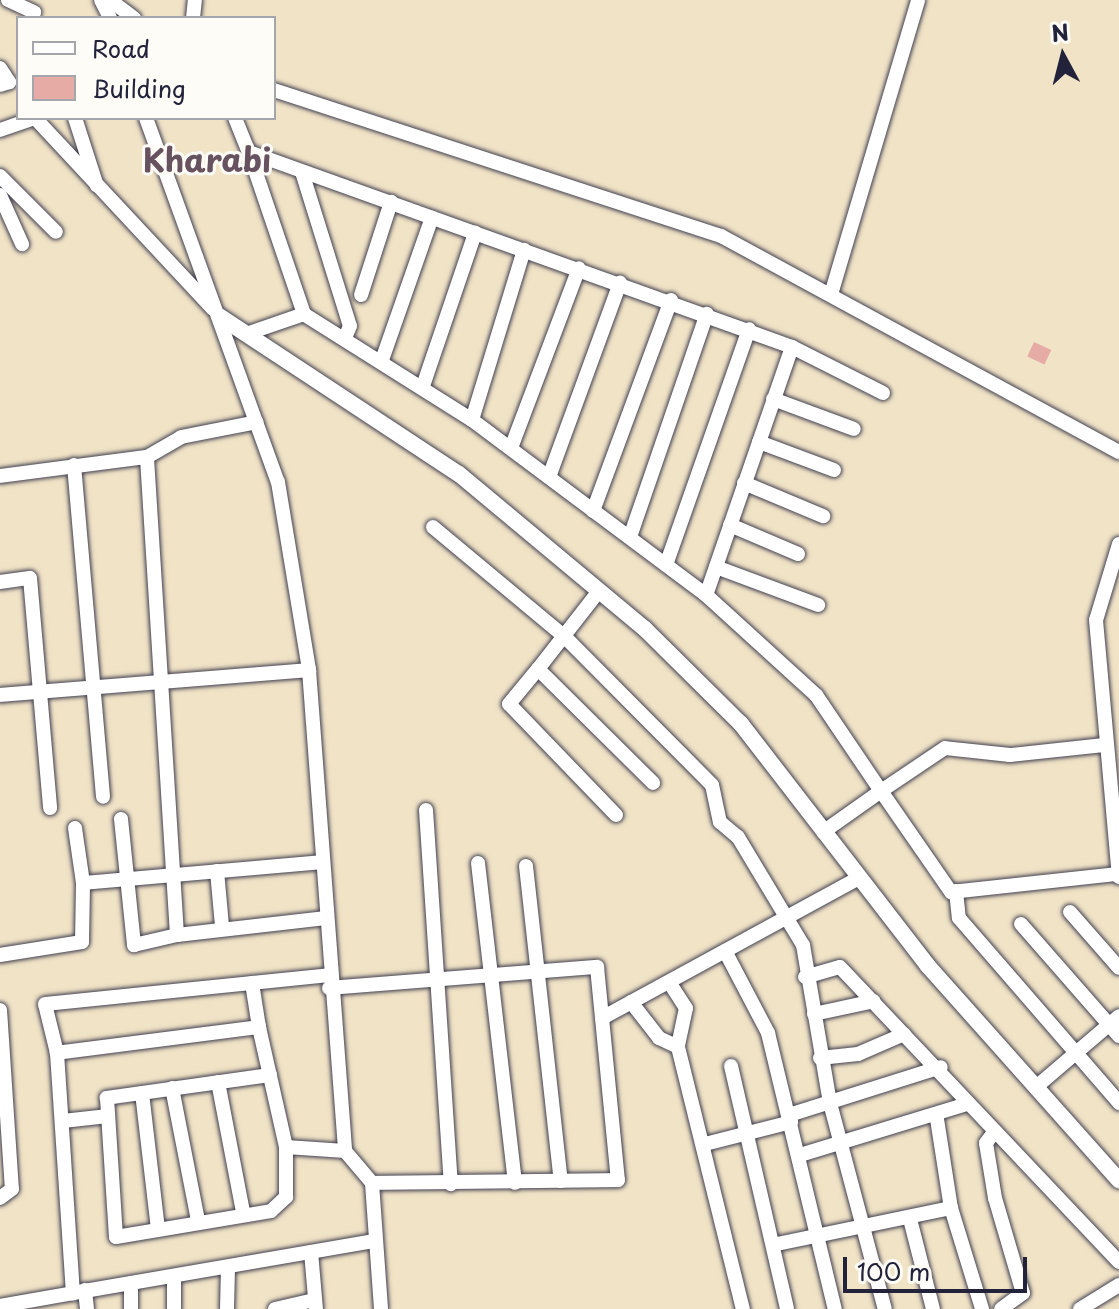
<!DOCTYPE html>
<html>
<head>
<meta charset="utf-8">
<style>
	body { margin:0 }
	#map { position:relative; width:1119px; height:1309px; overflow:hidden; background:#f0e3c6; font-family:"Playpen Sans",sans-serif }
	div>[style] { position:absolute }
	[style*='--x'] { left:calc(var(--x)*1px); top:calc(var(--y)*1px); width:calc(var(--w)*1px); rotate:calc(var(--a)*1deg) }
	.building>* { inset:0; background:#e7aba6; transform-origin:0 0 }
	.roads { filter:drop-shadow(0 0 2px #413f50) drop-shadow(0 0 2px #413f50) }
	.minor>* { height:14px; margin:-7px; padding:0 7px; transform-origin:7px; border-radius:7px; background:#fff }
	.tertiary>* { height:16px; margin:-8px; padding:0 8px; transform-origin:8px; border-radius:8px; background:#fff }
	span { translate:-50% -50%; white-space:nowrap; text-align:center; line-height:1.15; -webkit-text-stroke:6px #fdfcf7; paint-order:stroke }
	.quarter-label { font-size:32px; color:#675260; font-weight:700 }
	.legend { position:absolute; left:16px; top:16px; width:260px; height:104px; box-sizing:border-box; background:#fdfcf7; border:2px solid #a5a5ac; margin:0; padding:10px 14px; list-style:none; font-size:24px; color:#22223b }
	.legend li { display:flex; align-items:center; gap:16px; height:40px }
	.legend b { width:40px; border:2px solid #a5a5ac }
	.north { position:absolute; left:1023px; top:16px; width:80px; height:80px; -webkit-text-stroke:6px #fdfcf7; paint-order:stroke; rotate:353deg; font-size:22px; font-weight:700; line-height:32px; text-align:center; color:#22223b }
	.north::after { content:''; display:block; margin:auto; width:28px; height:36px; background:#22223b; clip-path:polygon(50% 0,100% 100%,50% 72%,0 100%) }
	.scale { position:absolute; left:843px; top:1257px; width:184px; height:36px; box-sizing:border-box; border:4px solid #22223b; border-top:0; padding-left:10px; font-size:24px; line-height:28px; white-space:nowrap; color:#22223b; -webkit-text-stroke:6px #fdfcf7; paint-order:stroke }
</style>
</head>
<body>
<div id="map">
	<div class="building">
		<div style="left:1034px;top:342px;width:19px;height:16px;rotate:25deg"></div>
	</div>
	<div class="roads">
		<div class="minor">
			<div style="--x:8;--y:0;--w:29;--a:25"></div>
			<div style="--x:101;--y:0;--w:20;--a:63"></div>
			<div style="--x:110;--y:0;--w:30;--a:37"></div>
			<div style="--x:193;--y:18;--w:18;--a:-84"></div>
			<div style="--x:0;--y:68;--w:17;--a:57"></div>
			<div style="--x:9;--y:82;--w:9;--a:162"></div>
			<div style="--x:274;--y:90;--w:470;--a:18.1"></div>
			<div style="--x:721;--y:236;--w:453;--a:28.5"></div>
			<div style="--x:35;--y:118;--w:261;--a:47"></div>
			<div style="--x:75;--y:118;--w:71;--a:72.1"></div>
			<div style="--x:146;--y:118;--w:387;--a:70.1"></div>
			<div style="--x:278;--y:482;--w:191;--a:80.6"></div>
			<div style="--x:309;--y:670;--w:482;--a:85.7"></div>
			<div style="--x:345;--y:1151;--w:42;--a:49.8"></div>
			<div style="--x:372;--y:1183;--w:126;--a:85.9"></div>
			<div style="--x:235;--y:118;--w:37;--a:68"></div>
			<div style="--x:0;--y:130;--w:37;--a:-19"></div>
			<div style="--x:302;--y:172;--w:161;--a:72.7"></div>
			<div style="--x:350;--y:326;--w:13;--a:113"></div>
			<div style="--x:0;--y:176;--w:79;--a:45"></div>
			<div style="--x:0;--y:195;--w:54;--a:65.8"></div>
			<div style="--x:832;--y:291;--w:303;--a:-73.5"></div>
			<div style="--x:361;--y:295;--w:98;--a:-72.1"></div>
			<div style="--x:246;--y:334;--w:61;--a:-19"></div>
			<div style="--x:304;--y:314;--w:171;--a:-108.8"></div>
			<div style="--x:249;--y:152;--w:577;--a:19.75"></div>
			<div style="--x:792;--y:347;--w:262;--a:109.1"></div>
			<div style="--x:706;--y:595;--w:292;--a:-143.2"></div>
			<div style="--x:472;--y:420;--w:199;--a:-147.8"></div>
			<div style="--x:792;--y:347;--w:102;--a:26.8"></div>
			<div style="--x:382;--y:360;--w:151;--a:-70.7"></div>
			<div style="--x:423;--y:386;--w:162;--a:-71.2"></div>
			<div style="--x:773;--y:399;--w:86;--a:20.3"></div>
			<div style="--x:472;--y:420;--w:178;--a:-73"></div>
			<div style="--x:759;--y:442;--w:80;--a:20.5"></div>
			<div style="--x:511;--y:448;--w:192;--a:-69.3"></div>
			<div style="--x:74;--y:465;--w:333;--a:85"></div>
			<div style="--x:0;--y:476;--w:148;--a:-7.4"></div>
			<div style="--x:549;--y:477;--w:207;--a:-69.9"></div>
			<div style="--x:744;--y:483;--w:86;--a:22.7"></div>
			<div style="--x:593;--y:511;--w:225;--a:-69.7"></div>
			<div style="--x:730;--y:525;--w:74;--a:23.1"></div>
			<div style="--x:433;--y:527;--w:170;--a:39.8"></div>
			<div style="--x:564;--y:636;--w:210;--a:45.2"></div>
			<div style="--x:712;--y:785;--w:38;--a:78"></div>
			<div style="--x:720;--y:822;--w:23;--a:40"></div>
			<div style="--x:738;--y:837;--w:126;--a:59"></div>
			<div style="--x:803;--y:945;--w:160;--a:80.3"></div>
			<div style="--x:830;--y:1103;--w:213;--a:75.1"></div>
			<div style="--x:630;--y:537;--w:236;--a:-71"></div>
			<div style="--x:1119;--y:544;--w:79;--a:106.8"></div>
			<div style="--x:1096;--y:620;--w:258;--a:84.9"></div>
			<div style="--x:666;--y:565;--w:250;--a:-70.6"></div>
			<div style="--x:716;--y:567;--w:109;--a:20.4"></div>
			<div style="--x:0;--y:582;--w:30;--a:-8"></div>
			<div style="--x:30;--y:578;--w:231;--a:85"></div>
			<div style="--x:706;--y:595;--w:149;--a:42.3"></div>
			<div style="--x:816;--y:695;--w:116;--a:55.9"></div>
			<div style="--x:881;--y:791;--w:71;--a:144.7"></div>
			<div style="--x:538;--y:669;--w:99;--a:-52"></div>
			<div style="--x:0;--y:695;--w:310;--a:-4.6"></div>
			<div style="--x:1104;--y:745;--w:95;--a:173.9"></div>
			<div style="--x:1010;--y:755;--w:65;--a:-173.9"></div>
			<div style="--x:945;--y:748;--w:77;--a:146.1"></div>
			<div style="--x:881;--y:791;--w:123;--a:55.3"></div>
			<div style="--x:951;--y:892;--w:168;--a:-6.2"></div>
			<div style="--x:426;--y:810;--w:375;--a:86.2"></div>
			<div style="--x:616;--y:815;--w:154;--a:-133.9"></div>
			<div style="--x:509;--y:704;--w:45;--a:-50.4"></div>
			<div style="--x:538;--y:669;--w:162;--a:44.7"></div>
			<div style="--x:121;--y:819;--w:127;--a:84.1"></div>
			<div style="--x:134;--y:945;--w:44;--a:-13.1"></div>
			<div style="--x:177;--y:935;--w:479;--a:-93.6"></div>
			<div style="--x:147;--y:457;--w:39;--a:-30"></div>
			<div style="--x:181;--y:437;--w:77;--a:-11.2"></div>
			<div style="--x:75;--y:828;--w:56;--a:81.7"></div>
			<div style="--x:478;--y:863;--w:322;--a:83.4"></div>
			<div style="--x:526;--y:866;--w:317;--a:83.7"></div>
			<div style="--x:217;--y:871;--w:55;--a:84.8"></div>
			<div style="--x:956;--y:891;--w:27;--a:84"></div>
			<div style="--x:959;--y:918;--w:245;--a:49.1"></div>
			<div style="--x:1070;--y:912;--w:74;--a:48.8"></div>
			<div style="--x:1021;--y:924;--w:149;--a:48.8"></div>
			<div style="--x:177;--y:935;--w:150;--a:-6.5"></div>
			<div style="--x:725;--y:951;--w:93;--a:62.3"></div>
			<div style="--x:768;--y:1033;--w:284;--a:76.4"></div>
			<div style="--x:0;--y:955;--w:83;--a:-9"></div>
			<div style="--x:82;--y:942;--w:59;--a:-89"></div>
			<div style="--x:83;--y:883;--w:240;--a:-5"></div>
			<div style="--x:805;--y:977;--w:36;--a:-16"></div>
			<div style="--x:840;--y:967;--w:406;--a:46.6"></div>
			<div style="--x:669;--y:982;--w:31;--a:57"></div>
			<div style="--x:686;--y:1008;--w:40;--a:102"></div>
			<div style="--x:252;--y:983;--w:45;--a:81"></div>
			<div style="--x:329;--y:988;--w:269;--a:-4.5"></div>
			<div style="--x:597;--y:967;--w:214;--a:84.4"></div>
			<div style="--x:618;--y:1180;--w:246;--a:179.3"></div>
			<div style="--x:631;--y:1002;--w:46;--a:52.1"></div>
			<div style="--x:659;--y:1038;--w:21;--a:25"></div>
			<div style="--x:678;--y:1047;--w:270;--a:76.1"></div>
			<div style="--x:0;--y:1010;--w:179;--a:86.2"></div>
			<div style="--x:12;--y:1189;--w:15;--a:143"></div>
			<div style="--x:814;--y:1014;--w:61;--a:-12.2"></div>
			<div style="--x:602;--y:1018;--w:293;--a:-28.6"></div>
			<div style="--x:57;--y:1053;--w:50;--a:-103.8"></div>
			<div style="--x:45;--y:1004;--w:286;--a:-5.8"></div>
			<div style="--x:820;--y:1058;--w:38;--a:-6"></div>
			<div style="--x:858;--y:1054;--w:50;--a:-23.5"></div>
			<div style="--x:731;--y:1066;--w:249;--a:77"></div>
			<div style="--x:270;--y:1075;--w:165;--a:172"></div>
			<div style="--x:107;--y:1098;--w:139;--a:86.3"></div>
			<div style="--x:116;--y:1237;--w:157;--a:-9.5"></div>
			<div style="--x:271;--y:1211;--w:21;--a:-43"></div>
			<div style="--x:286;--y:1197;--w:50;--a:-90"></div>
			<div style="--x:218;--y:1082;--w:132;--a:79.1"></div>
			<div style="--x:1036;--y:1087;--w:109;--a:-40.5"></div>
			<div style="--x:172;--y:1088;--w:136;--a:78.9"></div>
			<div style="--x:142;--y:1093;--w:137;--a:83.3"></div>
			<div style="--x:789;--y:1115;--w:159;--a:-17.5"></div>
			<div style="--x:937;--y:1119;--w:90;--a:81.1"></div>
			<div style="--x:951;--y:1208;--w:106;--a:72.9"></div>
			<div style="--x:63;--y:1121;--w:45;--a:-6.3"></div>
			<div style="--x:995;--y:1131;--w:15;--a:127"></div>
			<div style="--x:986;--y:1143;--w:56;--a:80.7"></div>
			<div style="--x:995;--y:1198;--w:99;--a:73.6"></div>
			<div style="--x:1023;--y:1293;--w:27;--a:144"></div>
			<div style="--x:705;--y:1144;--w:89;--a:-14.3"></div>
			<div style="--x:345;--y:1151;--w:59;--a:-176.1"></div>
			<div style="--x:286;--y:1147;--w:123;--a:-102.7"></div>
			<div style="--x:259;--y:1027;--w:204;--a:172.7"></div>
			<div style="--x:57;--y:1053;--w:241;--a:86.2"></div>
			<div style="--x:73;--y:1293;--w:306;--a:-9.8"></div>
			<div style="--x:800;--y:1155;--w:175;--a:-17"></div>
			<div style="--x:910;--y:1219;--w:93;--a:75.7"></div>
			<div style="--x:777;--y:1244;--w:178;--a:-11.7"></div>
			<div style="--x:311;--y:1252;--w:57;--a:85"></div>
			<div style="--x:174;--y:1276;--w:33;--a:90"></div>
			<div style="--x:85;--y:1290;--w:19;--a:84"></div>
			<div style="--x:0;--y:1306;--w:74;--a:-10.1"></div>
			<div style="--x:131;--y:1309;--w:26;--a:-90"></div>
			<div style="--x:227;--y:1309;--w:42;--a:-88.6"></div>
			<div style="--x:275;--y:1309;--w:40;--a:-13"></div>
			<div style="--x:1080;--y:1309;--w:46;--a:-31.6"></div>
		</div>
		<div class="tertiary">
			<div style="--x:219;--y:316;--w:287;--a:33.4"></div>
			<div style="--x:459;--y:474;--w:242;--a:39.8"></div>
			<div style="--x:645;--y:629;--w:135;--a:44.7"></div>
			<div style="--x:741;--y:724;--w:306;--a:52.3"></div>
			<div style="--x:928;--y:966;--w:287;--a:48.3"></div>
		</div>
	</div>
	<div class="quarter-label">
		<span style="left:207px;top:159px">Kharabi</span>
	</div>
	<ul class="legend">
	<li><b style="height:10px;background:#fff"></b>Road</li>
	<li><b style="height:22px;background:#e7aba6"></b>Building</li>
	</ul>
	<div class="north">N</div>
	<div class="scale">100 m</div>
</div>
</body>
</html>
